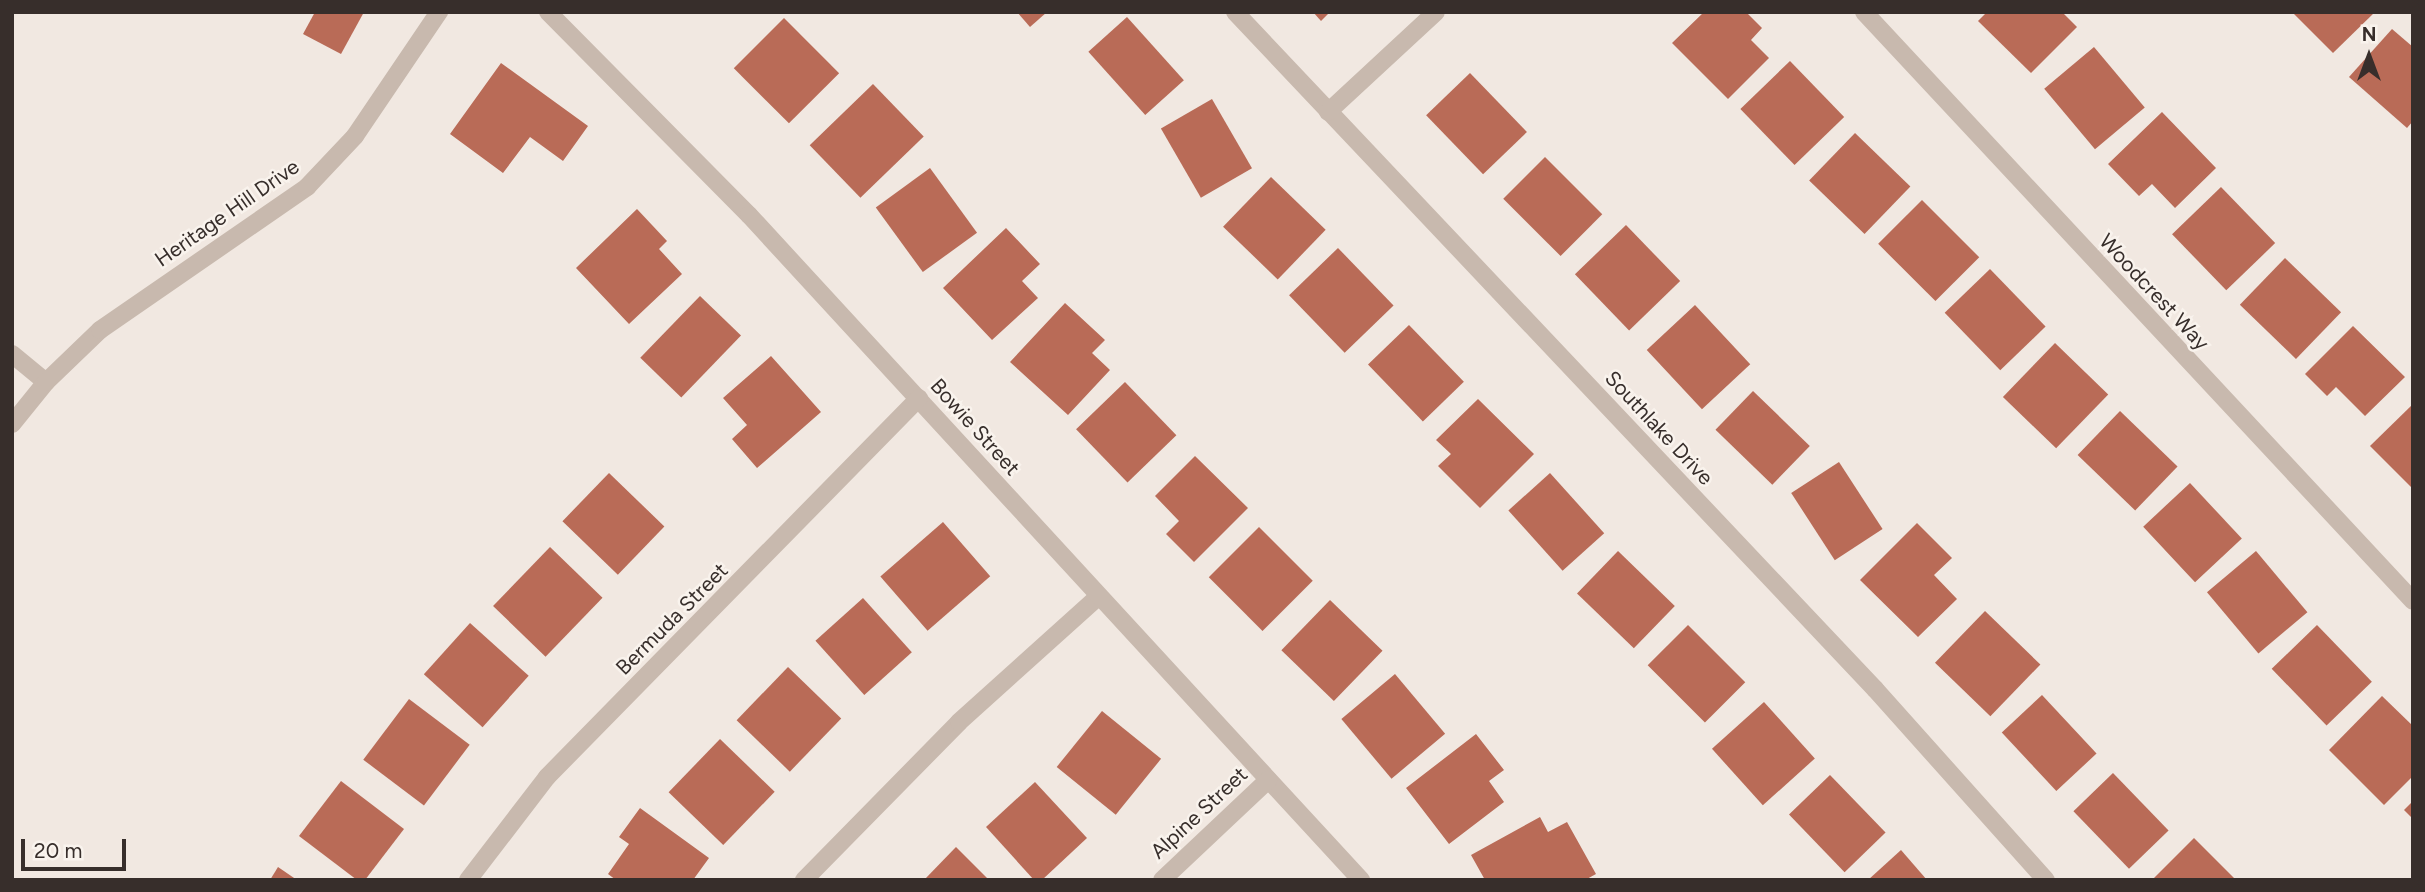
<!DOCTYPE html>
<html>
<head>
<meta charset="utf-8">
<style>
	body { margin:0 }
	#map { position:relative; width:2425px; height:892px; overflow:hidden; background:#f1e8e1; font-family:Figtree,sans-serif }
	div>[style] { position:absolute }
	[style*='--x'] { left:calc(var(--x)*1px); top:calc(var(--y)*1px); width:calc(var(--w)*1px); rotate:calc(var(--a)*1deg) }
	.building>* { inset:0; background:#b96b57; transform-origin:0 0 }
	.service>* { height:18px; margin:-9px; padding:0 9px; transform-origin:9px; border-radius:9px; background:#c8b9ae }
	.minor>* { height:18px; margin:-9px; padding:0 9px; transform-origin:9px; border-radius:9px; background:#c8b9ae }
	span { translate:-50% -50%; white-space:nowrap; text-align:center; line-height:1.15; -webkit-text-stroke:5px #f9f3ed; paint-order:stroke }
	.street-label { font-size:21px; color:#372e2b }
	.frame { position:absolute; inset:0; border:14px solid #372e2b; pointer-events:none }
	.north { position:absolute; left:2334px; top:21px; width:70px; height:70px; -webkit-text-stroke:5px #f9f3ed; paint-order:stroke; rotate:0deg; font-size:19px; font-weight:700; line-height:28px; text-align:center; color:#372e2b }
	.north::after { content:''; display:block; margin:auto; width:24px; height:32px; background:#372e2b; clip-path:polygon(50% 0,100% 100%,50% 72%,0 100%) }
	.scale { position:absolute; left:21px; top:839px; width:105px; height:32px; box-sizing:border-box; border:4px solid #372e2b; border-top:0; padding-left:9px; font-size:21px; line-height:24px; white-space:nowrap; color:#372e2b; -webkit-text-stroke:5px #f9f3ed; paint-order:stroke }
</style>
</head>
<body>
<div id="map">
	<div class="building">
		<div style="clip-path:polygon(315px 12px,364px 12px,341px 54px,303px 34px)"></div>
		<div style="clip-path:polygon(1017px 12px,1047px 12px,1030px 27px)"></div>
		<div style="clip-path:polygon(1313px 12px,1330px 12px,1321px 21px)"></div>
		<div style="clip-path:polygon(1704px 12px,1746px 12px,1762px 28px,1751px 40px,1769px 58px,1728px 99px,1672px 43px)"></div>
		<div style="clip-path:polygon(1987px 12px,2062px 12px,2077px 27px,2031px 73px,1978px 21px)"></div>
		<div style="clip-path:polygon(2292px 12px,2375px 12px,2333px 53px)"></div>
		<div style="left:1127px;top:17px;width:85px;height:52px;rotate:48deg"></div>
		<div style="left:784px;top:18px;width:78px;height:71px;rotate:45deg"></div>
		<div style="clip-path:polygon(2392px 29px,2413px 47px,2413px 121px,2407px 128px,2349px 77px)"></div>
		<div style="left:2094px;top:47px;width:79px;height:65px;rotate:50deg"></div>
		<div style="left:1790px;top:61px;width:78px;height:69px;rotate:46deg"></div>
		<div style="clip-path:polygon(501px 63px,588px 126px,563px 161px,530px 137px,503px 173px,450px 134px)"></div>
		<div style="left:1470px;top:73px;width:82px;height:61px;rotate:46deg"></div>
		<div style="left:873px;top:84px;width:73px;height:88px;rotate:46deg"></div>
		<div style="left:1212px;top:99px;width:80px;height:59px;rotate:60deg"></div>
		<div style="clip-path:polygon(2162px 112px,2216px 168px,2175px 208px,2152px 184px,2139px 196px,2108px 164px)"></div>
		<div style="left:1855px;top:133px;width:77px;height:66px;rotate:44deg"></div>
		<div style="left:1545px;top:157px;width:81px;height:59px;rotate:45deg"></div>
		<div style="left:930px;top:168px;width:80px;height:67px;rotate:54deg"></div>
		<div style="left:1271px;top:177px;width:76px;height:69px;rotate:44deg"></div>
		<div style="left:2221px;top:187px;width:78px;height:68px;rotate:46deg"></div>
		<div style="left:1922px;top:200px;width:81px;height:62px;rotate:45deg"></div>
		<div style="clip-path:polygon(637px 209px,667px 241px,659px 249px,682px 274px,629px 324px,576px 268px)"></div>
		<div style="left:1626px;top:225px;width:78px;height:71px;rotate:46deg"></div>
		<div style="clip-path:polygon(1006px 228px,1040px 264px,1022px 281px,1038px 298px,992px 340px,943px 288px)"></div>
		<div style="left:1338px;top:248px;width:80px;height:68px;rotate:46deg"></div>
		<div style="left:2285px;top:258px;width:78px;height:65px;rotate:44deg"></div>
		<div style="left:1990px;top:269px;width:80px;height:63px;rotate:46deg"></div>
		<div style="left:700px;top:296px;width:57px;height:86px;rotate:44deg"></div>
		<div style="clip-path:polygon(1065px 303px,1105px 340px,1092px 353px,1110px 370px,1068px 415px,1010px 362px)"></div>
		<div style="left:1695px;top:305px;width:81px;height:66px;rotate:47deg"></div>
		<div style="left:1409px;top:325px;width:79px;height:57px;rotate:46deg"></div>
		<div style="clip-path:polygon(2353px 326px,2405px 377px,2365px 416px,2336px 387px,2327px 396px,2305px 374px)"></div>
		<div style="left:2055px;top:343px;width:74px;height:75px;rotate:44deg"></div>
		<div style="clip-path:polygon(771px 356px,821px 412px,757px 468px,732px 439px,747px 425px,723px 398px)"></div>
		<div style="left:1125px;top:382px;width:74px;height:68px;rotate:46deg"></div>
		<div style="left:1753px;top:391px;width:79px;height:54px;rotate:44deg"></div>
		<div style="clip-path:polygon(1478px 399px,1534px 454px,1480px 508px,1438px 466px,1451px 454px,1436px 440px)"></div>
		<div style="clip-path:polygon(2413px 404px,2413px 489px,2370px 446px)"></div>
		<div style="left:2120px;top:411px;width:80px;height:61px;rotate:44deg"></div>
		<div style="clip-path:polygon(1195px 456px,1248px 508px,1194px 562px,1166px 534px,1179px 521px,1155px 496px)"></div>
		<div style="left:1839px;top:462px;width:80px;height:57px;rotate:57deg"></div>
		<div style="left:609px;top:473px;width:77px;height:67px;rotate:44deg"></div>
		<div style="left:1550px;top:473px;width:81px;height:56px;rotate:48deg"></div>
		<div style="left:2190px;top:483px;width:76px;height:64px;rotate:47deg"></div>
		<div style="left:943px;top:522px;width:72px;height:83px;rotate:49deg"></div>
		<div style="clip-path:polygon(1917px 523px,1952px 558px,1934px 575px,1957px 599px,1918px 637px,1860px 580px)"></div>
		<div style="left:1259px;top:527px;width:76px;height:71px;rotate:45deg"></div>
		<div style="left:550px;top:547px;width:73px;height:82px;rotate:44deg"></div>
		<div style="left:1618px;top:551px;width:79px;height:59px;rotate:44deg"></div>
		<div style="left:2256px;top:551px;width:80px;height:64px;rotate:50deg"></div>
		<div style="left:863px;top:598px;width:73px;height:64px;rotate:48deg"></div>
		<div style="left:1330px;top:600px;width:73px;height:70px;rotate:44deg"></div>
		<div style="left:1985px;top:611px;width:77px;height:72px;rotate:44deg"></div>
		<div style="left:470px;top:623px;width:79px;height:69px;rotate:42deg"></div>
		<div style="left:1688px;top:625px;width:81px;height:57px;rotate:45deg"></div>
		<div style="left:2317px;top:625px;width:79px;height:63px;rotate:46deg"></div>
		<div style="left:788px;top:667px;width:74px;height:74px;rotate:44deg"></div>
		<div style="left:1395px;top:674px;width:78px;height:70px;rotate:50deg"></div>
		<div style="left:2042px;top:695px;width:80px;height:55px;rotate:47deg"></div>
		<div style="clip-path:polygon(2382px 696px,2413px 726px,2413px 776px,2384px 805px,2329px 750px)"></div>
		<div style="left:409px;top:699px;width:76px;height:76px;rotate:37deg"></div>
		<div style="left:1764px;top:702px;width:76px;height:70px;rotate:48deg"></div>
		<div style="left:1102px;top:711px;width:76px;height:72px;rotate:39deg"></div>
		<div style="clip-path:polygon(1476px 734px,1504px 770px,1489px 781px,1504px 802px,1449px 844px,1406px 788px)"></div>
		<div style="left:720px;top:739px;width:76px;height:74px;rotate:44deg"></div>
		<div style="left:2113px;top:773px;width:80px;height:55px;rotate:46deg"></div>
		<div style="left:1830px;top:775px;width:80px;height:57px;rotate:46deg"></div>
		<div style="clip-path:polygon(341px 781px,404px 829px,365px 880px,357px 880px,299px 836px)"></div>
		<div style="clip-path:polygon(1035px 782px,1087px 838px,1042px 880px,1034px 880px,986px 827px)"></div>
		<div style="clip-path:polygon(2413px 801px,2413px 819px,2404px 810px)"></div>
		<div style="clip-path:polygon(640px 808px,709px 858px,693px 880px,616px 880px,608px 874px,629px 844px,619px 837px)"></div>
		<div style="clip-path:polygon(1540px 817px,1548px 832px,1567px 822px,1596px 874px,1585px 880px,1485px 880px,1471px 855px)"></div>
		<div style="clip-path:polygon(2194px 838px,2236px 880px,2152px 880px)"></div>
		<div style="clip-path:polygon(956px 847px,989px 880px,924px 880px)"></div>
		<div style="clip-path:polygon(1901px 850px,1927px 880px,1868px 880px)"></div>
		<div style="clip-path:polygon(278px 867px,297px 880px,270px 880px)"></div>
	</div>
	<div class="service">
		<div style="--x:804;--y:880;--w:221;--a:-45.5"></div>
		<div style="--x:959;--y:722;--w:188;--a:-42"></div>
	</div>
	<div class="minor">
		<div style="--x:548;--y:12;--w:286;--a:45.3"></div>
		<div style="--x:749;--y:215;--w:904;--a:47.38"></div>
		<div style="--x:1235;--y:12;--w:932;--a:46.61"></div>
		<div style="--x:1875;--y:689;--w:256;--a:48.2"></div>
		<div style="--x:1864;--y:12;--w:805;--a:47.01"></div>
		<div style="--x:1328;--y:112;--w:147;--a:-42.8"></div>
		<div style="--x:12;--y:354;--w:44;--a:39.5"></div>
		<div style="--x:12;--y:424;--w:54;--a:-51"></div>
		<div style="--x:46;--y:382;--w:75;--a:-43.9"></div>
		<div style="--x:100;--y:330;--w:252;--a:-34.6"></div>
		<div style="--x:307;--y:187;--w:70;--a:-46.7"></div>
		<div style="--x:355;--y:136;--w:150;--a:-55.9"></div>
		<div style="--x:468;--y:880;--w:130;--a:-52.5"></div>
		<div style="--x:547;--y:777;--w:531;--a:-45.53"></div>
		<div style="--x:1162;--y:880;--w:146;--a:-43.3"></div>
	</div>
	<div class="street-label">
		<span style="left:227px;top:213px;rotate:-35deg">Heritage Hill Drive</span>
		<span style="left:2154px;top:292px;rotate:47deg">Woodcrest Way</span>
		<span style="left:975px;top:427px;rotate:48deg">Bowie Street</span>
		<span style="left:1659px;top:428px;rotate:47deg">Southlake Drive</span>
		<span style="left:672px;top:619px;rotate:-45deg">Bermuda Street</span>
		<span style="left:1199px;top:813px;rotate:-43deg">Alpine Street</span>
	</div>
	<div class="frame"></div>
	<div class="north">N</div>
	<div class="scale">20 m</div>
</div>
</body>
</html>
